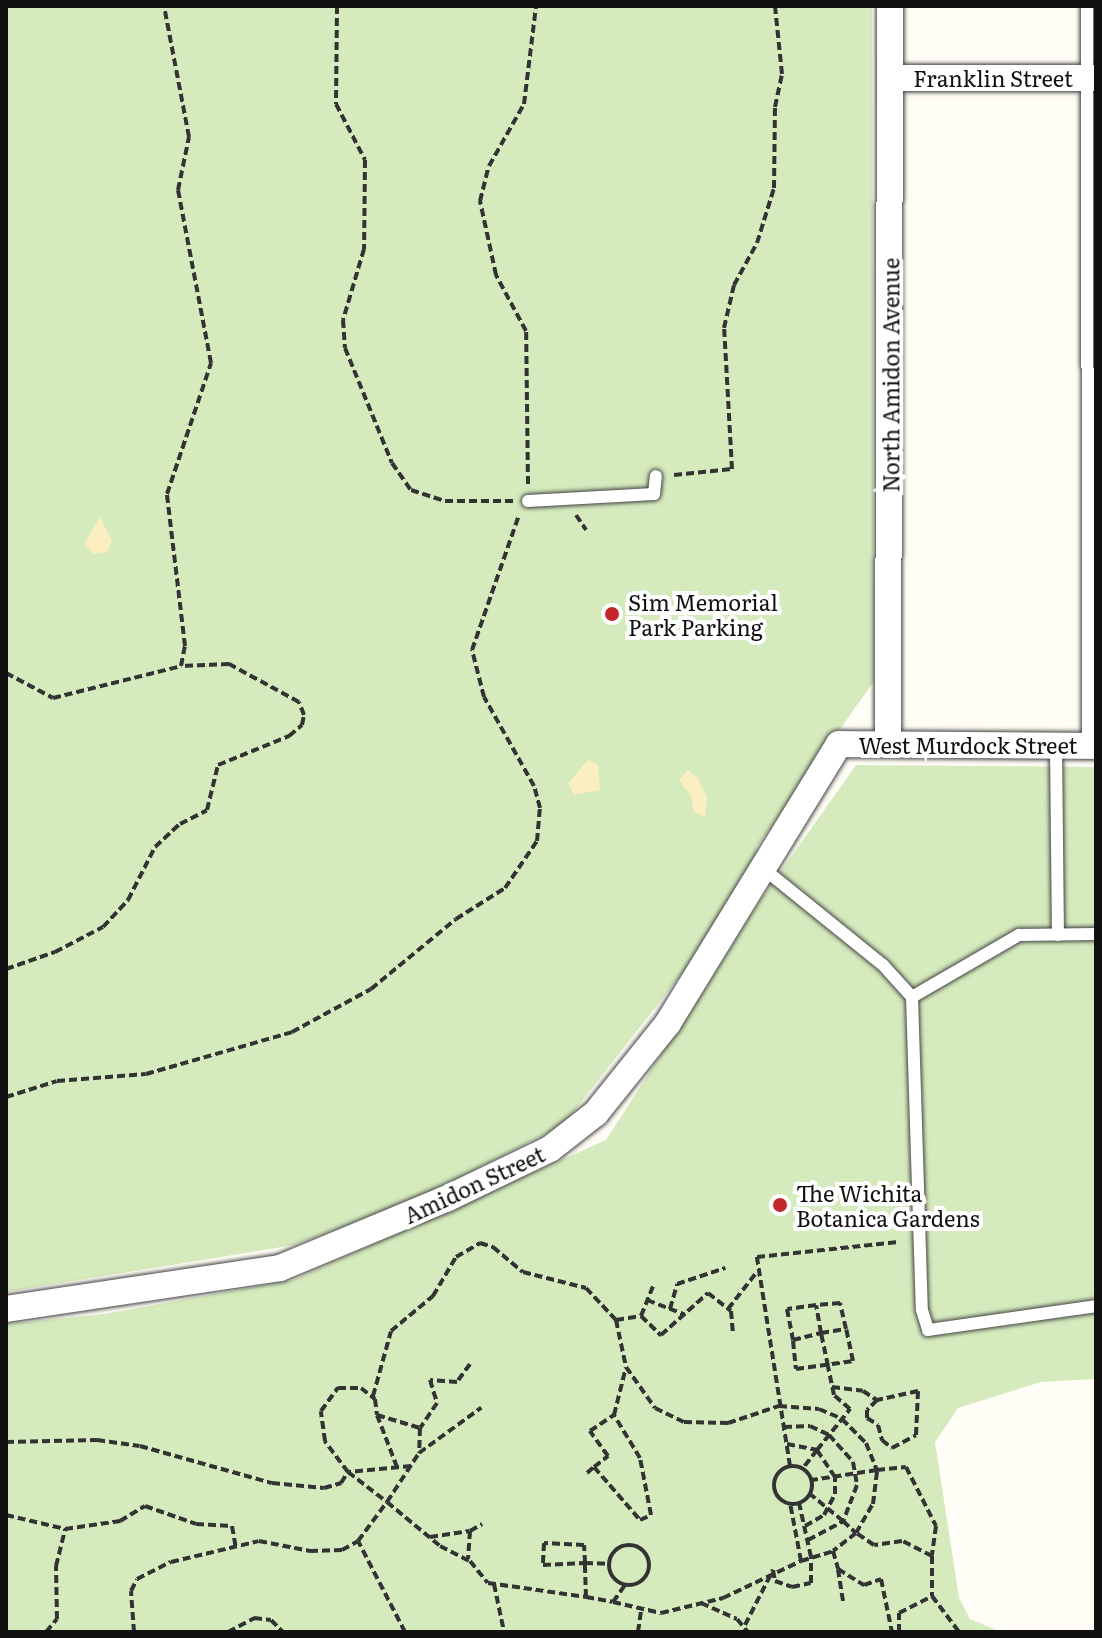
<!DOCTYPE html>
<html>
<head>
<meta charset="utf-8">
<style>
	body { margin:0 }
	#map { position:relative; width:1102px; height:1638px; overflow:hidden; background:#fffdf5; font-family:Literata,serif }
	div>[style] { position:absolute }
	[style*='--x'] { left:calc(var(--x)*1px); top:calc(var(--y)*1px); width:calc(var(--w)*1px); rotate:calc(var(--a)*1deg) }
	.green>* { inset:0; background:#d5ebbd }
	.sand>* { inset:0; background:#fbeec1 }
	.path>* { height:4px; margin-top:-2px; transform-origin:0; background:repeating-linear-gradient(90deg,#333 0 8px,transparent 0 12px) }
	.path>.ring { margin:-2px; padding:0; box-sizing:content-box; background:none; border:4px solid #333; border-radius:50% }
	.roads { filter:drop-shadow(0 0 2px #444) drop-shadow(0 0 2px #444) }
	.service>* { height:12px; margin:-6px; padding:0 6px; transform-origin:6px; border-radius:6px; background:#fff }
	.minor>* { height:26px; margin:-13px; padding:0 13px; transform-origin:13px; border-radius:13px; background:#fff }
	.dots>* { width:22px; height:22px; translate:-50% -50%; box-sizing:border-box; border:4px solid #fff; border-radius:50% }
	span { translate:-50% -50%; white-space:nowrap; text-align:center; line-height:1.15; -webkit-text-stroke:8px #fff; paint-order:stroke }
	.street-label { font-size:22px; color:#111 }
	.poi-label { font-size:22px; color:#111 }
	.left { translate:0 -50%; text-align:left }
	.frame { position:absolute; inset:0; border:8px solid #111; pointer-events:none }
</style>
</head>
<body>
<div id="map">
	<div class="green">
		<div style="clip-path:polygon(6px 6px,872px 6px,874px 681px,756px 848px,764px 869px,563px 1125px,414px 1200px,294px 1245px,6px 1292px)"></div>
		<div style="clip-path:polygon(856px 765px,1096px 767px,1096px 1379px,1041px 1382px,958px 1408px,935px 1442px,959px 1598px,970px 1619px,1001px 1632px,6px 1632px,6px 1324px,104px 1314px,293px 1280px,606px 1140px,760px 901px)"></div>
	</div>
	<div class="sand">
		<div style="clip-path:polygon(100px 517px,112px 541px,107px 552px,94px 554px,84px 544px)"></div>
		<div style="clip-path:polygon(588px 760px,598px 765px,600px 790px,574px 795px,568px 783px)"></div>
		<div style="clip-path:polygon(688px 770px,698px 778px,707px 798px,705px 817px,694px 812px,691px 796px,679px 780px)"></div>
	</div>
	<div class="path">
		<div style="--x:337;--y:6;--w:98;--a:90.6"></div>
		<div style="--x:336;--y:104;--w:63;--a:62.6"></div>
		<div style="--x:365;--y:160;--w:89;--a:90.6"></div>
		<div style="--x:364;--y:249;--w:74;--a:106.5"></div>
		<div style="--x:343;--y:320;--w:28;--a:86"></div>
		<div style="--x:345;--y:348;--w:124;--a:67.8"></div>
		<div style="--x:392;--y:463;--w:33;--a:55"></div>
		<div style="--x:411;--y:490;--w:36;--a:18"></div>
		<div style="--x:445;--y:501;--w:69;--a:0"></div>
		<div style="--x:674;--y:475;--w:58;--a:-5.9"></div>
		<div style="--x:732;--y:469;--w:141;--a:-93.2"></div>
		<div style="--x:724;--y:328;--w:44;--a:-76.9"></div>
		<div style="--x:734;--y:285;--w:48;--a:-61.3"></div>
		<div style="--x:757;--y:243;--w:58;--a:-72.8"></div>
		<div style="--x:774;--y:188;--w:81;--a:-89.3"></div>
		<div style="--x:775;--y:107;--w:34;--a:-78"></div>
		<div style="--x:782;--y:74;--w:68;--a:-95.9"></div>
		<div style="--x:528;--y:484;--w:153;--a:-90.7"></div>
		<div style="--x:526;--y:331;--w:64;--a:-118.2"></div>
		<div style="--x:496;--y:275;--w:76;--a:-102.2"></div>
		<div style="--x:480;--y:201;--w:36;--a:-76"></div>
		<div style="--x:489;--y:166;--w:71;--a:-60.6"></div>
		<div style="--x:524;--y:104;--w:99;--a:-83"></div>
		<div style="--x:576;--y:515;--w:18;--a:56"></div>
		<div style="--x:6;--y:673;--w:53;--a:28"></div>
		<div style="--x:53;--y:698;--w:132;--a:-14"></div>
		<div style="--x:6;--y:969;--w:52;--a:-19.1"></div>
		<div style="--x:55;--y:952;--w:54;--a:-27.5"></div>
		<div style="--x:103;--y:927;--w:37;--a:-47"></div>
		<div style="--x:128;--y:900;--w:59;--a:-63"></div>
		<div style="--x:155;--y:847;--w:34;--a:-43"></div>
		<div style="--x:180;--y:824;--w:30;--a:-27"></div>
		<div style="--x:207;--y:810;--w:46;--a:-76.3"></div>
		<div style="--x:218;--y:765;--w:77;--a:-22.2"></div>
		<div style="--x:289;--y:736;--w:17;--a:-40"></div>
		<div style="--x:302;--y:725;--w:10;--a:-79"></div>
		<div style="--x:304;--y:715;--w:14;--a:-111"></div>
		<div style="--x:299;--y:702;--w:80;--a:-151.5"></div>
		<div style="--x:229;--y:664;--w:48;--a:177.6"></div>
		<div style="--x:181;--y:666;--w:20;--a:-79"></div>
		<div style="--x:185;--y:646;--w:153;--a:-96.8"></div>
		<div style="--x:167;--y:494;--w:138;--a:-71.4"></div>
		<div style="--x:211;--y:363;--w:176;--a:-100.8"></div>
		<div style="--x:178;--y:190;--w:54;--a:-78.3"></div>
		<div style="--x:189;--y:137;--w:133;--a:-100.8"></div>
		<div style="--x:6;--y:1097;--w:53;--a:-17.4"></div>
		<div style="--x:57;--y:1081;--w:89;--a:-4.5"></div>
		<div style="--x:146;--y:1074;--w:152;--a:-16"></div>
		<div style="--x:292;--y:1032;--w:90;--a:-28.6"></div>
		<div style="--x:371;--y:989;--w:110;--a:-39.5"></div>
		<div style="--x:456;--y:919;--w:58;--a:-32.3"></div>
		<div style="--x:505;--y:888;--w:57;--a:-55.8"></div>
		<div style="--x:537;--y:841;--w:33;--a:-85"></div>
		<div style="--x:540;--y:808;--w:23;--a:-105"></div>
		<div style="--x:534;--y:786;--w:102;--a:-119.3"></div>
		<div style="--x:484;--y:697;--w:49;--a:-104.3"></div>
		<div style="--x:472;--y:650;--w:143;--a:-70.8"></div>
		<div style="--x:647;--y:1300;--w:40;--a:21"></div>
		<div style="--x:670;--y:1309;--w:26;--a:-74"></div>
		<div style="--x:677;--y:1284;--w:51;--a:-18.4"></div>
		<div style="--x:728;--y:1309;--w:46;--a:-52.1"></div>
		<div style="--x:641;--y:1316;--w:32;--a:-68"></div>
		<div style="--x:616;--y:1320;--w:25;--a:-9"></div>
		<div style="--x:641;--y:1316;--w:28;--a:44"></div>
		<div style="--x:661;--y:1335;--w:63;--a:-41.8"></div>
		<div style="--x:708;--y:1293;--w:29;--a:38"></div>
		<div style="--x:731;--y:1311;--w:23;--a:85"></div>
		<div style="--x:793;--y:1341;--w:28;--a:84"></div>
		<div style="--x:796;--y:1369;--w:58;--a:-8"></div>
		<div style="--x:853;--y:1361;--w:33;--a:-102"></div>
		<div style="--x:470;--y:1364;--w:22;--a:126"></div>
		<div style="--x:457;--y:1382;--w:27;--a:-176"></div>
		<div style="--x:430;--y:1380;--w:24;--a:73"></div>
		<div style="--x:437;--y:1403;--w:30;--a:124"></div>
		<div style="--x:420;--y:1428;--w:25;--a:92"></div>
		<div style="--x:419;--y:1453;--w:77;--a:-36"></div>
		<div style="--x:832;--y:1387;--w:31;--a:7"></div>
		<div style="--x:863;--y:1391;--w:17;--a:33"></div>
		<div style="--x:877;--y:1400;--w:14;--a:135"></div>
		<div style="--x:867;--y:1410;--w:8;--a:90"></div>
		<div style="--x:867;--y:1418;--w:13;--a:32"></div>
		<div style="--x:878;--y:1425;--w:16;--a:75"></div>
		<div style="--x:882;--y:1440;--w:13;--a:39"></div>
		<div style="--x:892;--y:1448;--w:27;--a:-28"></div>
		<div style="--x:916;--y:1435;--w:44;--a:-87.4"></div>
		<div style="--x:918;--y:1391;--w:42;--a:167.6"></div>
		<div style="--x:373;--y:1396;--w:67;--a:-74.5"></div>
		<div style="--x:391;--y:1331;--w:55;--a:-39.8"></div>
		<div style="--x:433;--y:1296;--w:45;--a:-59.5"></div>
		<div style="--x:456;--y:1257;--w:28;--a:-30"></div>
		<div style="--x:480;--y:1243;--w:14;--a:17"></div>
		<div style="--x:493;--y:1247;--w:39;--a:40"></div>
		<div style="--x:523;--y:1272;--w:65;--a:14.3"></div>
		<div style="--x:586;--y:1288;--w:44;--a:46.8"></div>
		<div style="--x:616;--y:1320;--w:48;--a:78"></div>
		<div style="--x:377;--y:1415;--w:56;--a:69"></div>
		<div style="--x:784;--y:1427;--w:26;--a:-2"></div>
		<div style="--x:810;--y:1426;--w:21;--a:25"></div>
		<div style="--x:829;--y:1435;--w:36;--a:48"></div>
		<div style="--x:853;--y:1462;--w:23;--a:80"></div>
		<div style="--x:857;--y:1485;--w:39;--a:111"></div>
		<div style="--x:843;--y:1521;--w:18;--a:43"></div>
		<div style="--x:856;--y:1533;--w:34;--a:-60"></div>
		<div style="--x:873;--y:1504;--w:34;--a:-83"></div>
		<div style="--x:877;--y:1470;--w:29;--a:-6"></div>
		<div style="--x:906;--y:1467;--w:66;--a:63"></div>
		<div style="--x:936;--y:1526;--w:30;--a:98"></div>
		<div style="--x:932;--y:1556;--w:34;--a:-153"></div>
		<div style="--x:902;--y:1541;--w:28;--a:172"></div>
		<div style="--x:874;--y:1545;--w:22;--a:-146"></div>
		<div style="--x:856;--y:1533;--w:29;--a:142"></div>
		<div style="--x:6;--y:1442;--w:91;--a:-1.3"></div>
		<div style="--x:97;--y:1440;--w:43;--a:7.9"></div>
		<div style="--x:140;--y:1446;--w:137;--a:15.7"></div>
		<div style="--x:272;--y:1483;--w:52;--a:5.5"></div>
		<div style="--x:324;--y:1488;--w:18;--a:-16"></div>
		<div style="--x:341;--y:1483;--w:13;--a:-58"></div>
		<div style="--x:348;--y:1472;--w:49;--a:37.6"></div>
		<div style="--x:387;--y:1502;--w:59;--a:-56.9"></div>
		<div style="--x:787;--y:1444;--w:31;--a:11"></div>
		<div style="--x:817;--y:1450;--w:24;--a:128"></div>
		<div style="--x:411;--y:1466;--w:63;--a:174.6"></div>
		<div style="--x:348;--y:1472;--w:39;--a:-127"></div>
		<div style="--x:325;--y:1441;--w:30;--a:-98"></div>
		<div style="--x:321;--y:1411;--w:29;--a:-54"></div>
		<div style="--x:338;--y:1388;--w:23;--a:0"></div>
		<div style="--x:361;--y:1388;--w:18;--a:38"></div>
		<div style="--x:375;--y:1399;--w:16;--a:83"></div>
		<div style="--x:377;--y:1415;--w:45;--a:16.8"></div>
		<div style="--x:790;--y:1466;--w:212;--a:-99"></div>
		<div style="--x:757;--y:1257;--w:142;--a:-6.1"></div>
		<div class="ring" style="left:774px;top:1466px;width:34px;height:34px"></div>
		<div style="--x:594;--y:1467;--w:18;--a:-38"></div>
		<div style="--x:608;--y:1456;--w:31;--a:-126"></div>
		<div style="--x:590;--y:1431;--w:29;--a:-34"></div>
		<div style="--x:587;--y:1473;--w:9;--a:-41"></div>
		<div style="--x:594;--y:1467;--w:70;--a:49"></div>
		<div style="--x:640;--y:1520;--w:12;--a:-24"></div>
		<div style="--x:651;--y:1515;--w:58;--a:-100.9"></div>
		<div style="--x:640;--y:1458;--w:50;--a:-121.2"></div>
		<div style="--x:614;--y:1415;--w:49;--a:-76"></div>
		<div style="--x:626;--y:1367;--w:50;--a:54.7"></div>
		<div style="--x:655;--y:1408;--w:32;--a:26"></div>
		<div style="--x:684;--y:1422;--w:44;--a:1.3"></div>
		<div style="--x:728;--y:1423;--w:54;--a:-18.4"></div>
		<div style="--x:779;--y:1406;--w:40;--a:4.3"></div>
		<div style="--x:819;--y:1409;--w:25;--a:23"></div>
		<div style="--x:842;--y:1419;--w:34;--a:45"></div>
		<div style="--x:866;--y:1443;--w:29;--a:68"></div>
		<div style="--x:877;--y:1470;--w:66;--a:171.3"></div>
		<div style="--x:6;--y:1515;--w:61;--a:13.3"></div>
		<div style="--x:65;--y:1529;--w:56;--a:-8.3"></div>
		<div style="--x:120;--y:1521;--w:29;--a:-31"></div>
		<div style="--x:145;--y:1506;--w:54;--a:19.4"></div>
		<div style="--x:196;--y:1524;--w:36;--a:3"></div>
		<div style="--x:232;--y:1526;--w:22;--a:80"></div>
		<div style="--x:805;--y:1526;--w:22;--a:-30"></div>
		<div style="--x:824;--y:1515;--w:24;--a:-62"></div>
		<div style="--x:835;--y:1494;--w:17;--a:-90"></div>
		<div style="--x:835;--y:1477;--w:32;--a:-124"></div>
		<div style="--x:817;--y:1450;--w:53;--a:-51.2"></div>
		<div style="--x:850;--y:1409;--w:21;--a:-139"></div>
		<div style="--x:834;--y:1395;--w:30;--a:-102"></div>
		<div style="--x:828;--y:1366;--w:34;--a:-102"></div>
		<div style="--x:821;--y:1333;--w:28;--a:-100"></div>
		<div style="--x:816;--y:1305;--w:29;--a:172"></div>
		<div style="--x:787;--y:1309;--w:32;--a:79"></div>
		<div style="--x:793;--y:1340;--w:29;--a:-14"></div>
		<div style="--x:821;--y:1333;--w:25;--a:-9"></div>
		<div style="--x:846;--y:1329;--w:27;--a:-103"></div>
		<div style="--x:840;--y:1303;--w:24;--a:175"></div>
		<div style="--x:470;--y:1531;--w:14;--a:-30"></div>
		<div style="--x:430;--y:1537;--w:40;--a:-8.5"></div>
		<div style="--x:470;--y:1531;--w:28;--a:94"></div>
		<div style="--x:808;--y:1540;--w:40;--a:-28"></div>
		<div style="--x:843;--y:1521;--w:43;--a:-140.7"></div>
		<div class="ring" style="left:609px;top:1545px;width:36px;height:36px"></div>
		<div style="--x:932;--y:1556;--w:40;--a:90"></div>
		<div style="--x:932;--y:1596;--w:45;--a:53.1"></div>
		<div style="--x:801;--y:1561;--w:34;--a:-17"></div>
		<div style="--x:833;--y:1551;--w:19;--a:74"></div>
		<div style="--x:494;--y:1584;--w:49;--a:78.2"></div>
		<div style="--x:586;--y:1597;--w:27;--a:10"></div>
		<div style="--x:613;--y:1602;--w:21;--a:-55"></div>
		<div style="--x:843;--y:1601;--w:32;--a:-99"></div>
		<div style="--x:838;--y:1569;--w:31;--a:32"></div>
		<div style="--x:864;--y:1585;--w:18;--a:-19"></div>
		<div style="--x:881;--y:1579;--w:54;--a:78.3"></div>
		<div style="--x:613;--y:1602;--w:49;--a:12.9"></div>
		<div style="--x:661;--y:1613;--w:64;--a:-13.6"></div>
		<div style="--x:723;--y:1598;--w:86;--a:-25.4"></div>
		<div style="--x:801;--y:1561;--w:59;--a:-100.7"></div>
		<div style="--x:701;--y:1603;--w:39;--a:24"></div>
		<div style="--x:737;--y:1619;--w:17;--a:50"></div>
		<div style="--x:745;--y:1625;--w:62;--a:-63"></div>
		<div style="--x:773;--y:1570;--w:11;--a:80"></div>
		<div style="--x:775;--y:1581;--w:18;--a:19"></div>
		<div style="--x:792;--y:1587;--w:19;--a:-12"></div>
		<div style="--x:811;--y:1583;--w:26;--a:-90"></div>
		<div style="--x:811;--y:1557;--w:55;--a:-102.5"></div>
		<div style="--x:46;--y:1632;--w:17;--a:-50"></div>
		<div style="--x:57;--y:1619;--w:53;--a:-91.1"></div>
		<div style="--x:56;--y:1566;--w:38;--a:-76"></div>
		<div style="--x:134;--y:1632;--w:41;--a:-94.2"></div>
		<div style="--x:131;--y:1591;--w:13;--a:-63"></div>
		<div style="--x:137;--y:1579;--w:38;--a:-27"></div>
		<div style="--x:171;--y:1562;--w:90;--a:-13.4"></div>
		<div style="--x:259;--y:1541;--w:52;--a:11.1"></div>
		<div style="--x:310;--y:1551;--w:32;--a:-2"></div>
		<div style="--x:342;--y:1550;--w:18;--a:-29"></div>
		<div style="--x:228;--y:1632;--w:30;--a:-28"></div>
		<div style="--x:254;--y:1618;--w:17;--a:7"></div>
		<div style="--x:271;--y:1620;--w:16;--a:45"></div>
		<div style="--x:251;--y:1632;--w:19;--a:0"></div>
		<div style="--x:405;--y:1632;--w:102;--a:-117.3"></div>
		<div style="--x:358;--y:1541;--w:49;--a:-53.4"></div>
		<div style="--x:387;--y:1502;--w:69;--a:39.7"></div>
		<div style="--x:440;--y:1546;--w:34;--a:27"></div>
		<div style="--x:470;--y:1561;--w:28;--a:51"></div>
		<div style="--x:488;--y:1583;--w:99;--a:8.1"></div>
		<div style="--x:586;--y:1597;--w:34;--a:-92"></div>
		<div style="--x:585;--y:1563;--w:18;--a:-93"></div>
		<div style="--x:584;--y:1545;--w:40;--a:-177.1"></div>
		<div style="--x:544;--y:1543;--w:22;--a:93"></div>
		<div style="--x:543;--y:1565;--w:42;--a:-2.7"></div>
		<div style="--x:585;--y:1563;--w:24;--a:2"></div>
		<div style="--x:638;--y:1632;--w:21;--a:-82"></div>
		<div style="--x:899;--y:1632;--w:19;--a:-90"></div>
		<div style="--x:899;--y:1613;--w:37;--a:-27"></div>
	</div>
	<div class="roads">
		<div class="service">
			<div style="--x:1087;--y:6;--w:740;--a:89.92"></div>
			<div style="--x:528;--y:501;--w:126;--a:-3.2"></div>
			<div style="--x:654;--y:494;--w:18;--a:-84"></div>
			<div style="--x:1056;--y:746;--w:189;--a:89.4"></div>
			<div style="--x:764;--y:869;--w:153;--a:38.9"></div>
			<div style="--x:883;--y:965;--w:43;--a:47.8"></div>
			<div style="--x:912;--y:997;--w:313;--a:88.2"></div>
			<div style="--x:922;--y:1310;--w:21;--a:73"></div>
			<div style="--x:928;--y:1330;--w:170;--a:-8.1"></div>
			<div style="--x:912;--y:997;--w:124;--a:-30.1"></div>
			<div style="--x:1019;--y:935;--w:77;--a:-0.7"></div>
		</div>
		<div class="minor">
			<div style="--x:890;--y:78;--w:206;--a:0"></div>
			<div style="--x:888;--y:744;--w:738;--a:-89.84"></div>
			<div style="--x:6;--y:1309;--w:277;--a:-8.5"></div>
			<div style="--x:280;--y:1268;--w:180;--a:-22.6"></div>
			<div style="--x:446;--y:1199;--w:115;--a:-25.7"></div>
			<div style="--x:550;--y:1149;--w:58;--a:-38"></div>
			<div style="--x:596;--y:1113;--w:115;--a:-51.3"></div>
			<div style="--x:668;--y:1023;--w:327;--a:-58.5"></div>
			<div style="--x:839;--y:744;--w:257;--a:0.4"></div>
		</div>
	</div>
	<div class="dots">
		<div style="left:612px;top:614px;background:#c4262e"></div>
		<div style="left:780px;top:1205px;background:#c4262e"></div>
	</div>
	<div class="street-label">
		<span style="left:993px;top:78px">Franklin Street</span>
		<span style="left:890px;top:375px;rotate:-90deg">North Amidon Avenue</span>
		<span style="left:968px;top:745px">West Murdock Street</span>
		<span style="left:474px;top:1184px;rotate:-25deg">Amidon Street</span>
	</div>
	<div class="poi-label">
		<span class="left" style="left:628px;top:614px">Sim Memorial<br>Park Parking</span>
		<span class="left" style="left:796px;top:1205px">The Wichita<br>Botanica Gardens</span>
	</div>
	<div class="frame"></div>
</div>
</body>
</html>
